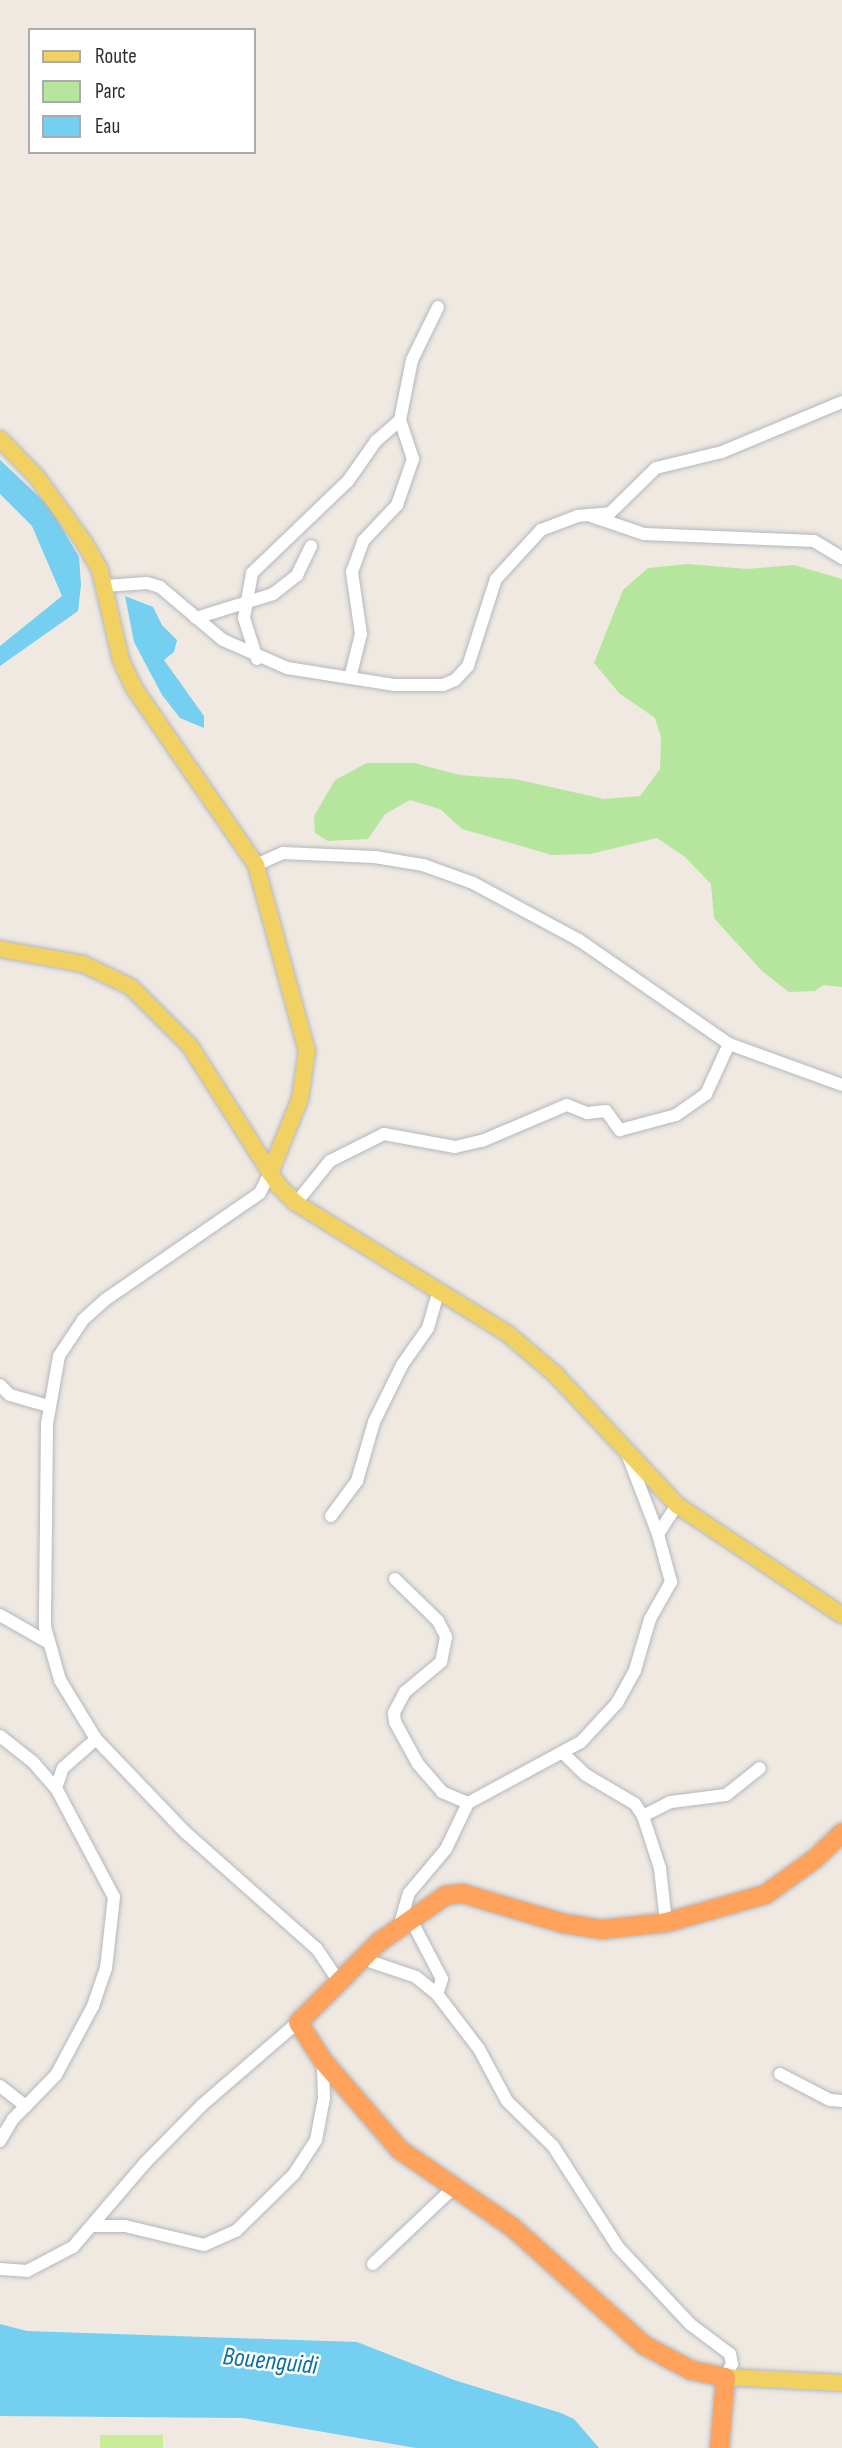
<!DOCTYPE html>
<html>
<head>
<meta charset="utf-8">
<style>
	body { margin:0 }
	#map { position:relative; width:842px; height:2448px; overflow:hidden; background:#efe9e1; font-family:"Sofia Sans Condensed",sans-serif }
	div>[style] { position:absolute }
	[style*='--x'] { left:calc(var(--x)*1px); top:calc(var(--y)*1px); width:calc(var(--w)*1px); rotate:calc(var(--a)*1deg) }
	.green>* { inset:0; background:#b6e59e }
	.pitch>* { inset:0; background:#c9ec9a; transform-origin:0 0 }
	.water>* { inset:0; background:#75cff0 }
	.roads { filter:drop-shadow(0 0 2px #b4b7c1) drop-shadow(0 0 2px #b4b7c1) }
	.minor>* { height:12px; margin:-6px; padding:0 6px; transform-origin:6px; border-radius:6px; background:#fff }
	.major>* { height:16px; margin:-8px; padding:0 8px; transform-origin:8px; border-radius:8px; background:#f2d163 }
	.highway>* { height:19px; margin:-9.5px; padding:0 9.5px; transform-origin:9.5px; border-radius:9.5px; background:#ffa35c }
	span { translate:-50% -50%; white-space:nowrap; text-align:center; line-height:1.15; -webkit-text-stroke:5px #fff; paint-order:stroke }
	.water-label { font-size:26px; color:#0d6fa3; font-style:italic }
	.legend { position:absolute; left:28px; top:28px; width:228px; height:126px; box-sizing:border-box; background:#fff; border:2px solid #ababab; margin:0; padding:9px 12px; list-style:none; font-size:21px; color:#2e2e2e }
	.legend li { display:flex; align-items:center; gap:14px; height:35px }
	.legend b { width:35px; border:2px solid #ababab }
</style>
</head>
<body>
<div id="map">
	<div class="green">
		<div style="clip-path:polygon(688px 564px,747px 569px,794px 565px,842px 579px,842px 987px,823px 985px,815px 991px,789px 992px,762px 971px,714px 918px,711px 884px,685px 857px,657px 838px,590px 854px,552px 855px,462px 829px,440px 809px,410px 800px,385px 814px,368px 839px,328px 841px,315px 833px,314px 816px,335px 780px,367px 763px,414px 763px,460px 775px,515px 779px,604px 799px,640px 796px,660px 769px,661px 737px,655px 718px,619px 693px,594px 663px,623px 590px,648px 568px)"></div>
	</div>
	<div class="pitch">
		<div style="left:163px;top:2435px;width:13px;height:63px;rotate:90deg"></div>
	</div>
	<div class="water">
		<div style="clip-path:polygon(0 460px,49px 506px,79px 557px,81px 585px,78px 611px,0 666px,0 646px,62px 596px,32px 526px,0 494px)"></div>
		<div style="clip-path:polygon(125px 596px,153px 607px,162px 625px,177px 640px,174px 652px,164px 660px,204px 716px,204px 728px,180px 718px,162px 695px,134px 642px)"></div>
		<div style="clip-path:polygon(0 2324px,27px 2331px,357px 2342px,454px 2380px,561px 2413px,574px 2419px,599px 2448px,416px 2448px,243px 2418px,0 2416px)"></div>
	</div>
	<div class="roads">
		<div class="minor">
			<div style="--x:591;--y:516;--w:56;--a:18.8"></div>
			<div style="--x:644;--y:534;--w:170;--a:2.4"></div>
			<div style="--x:814;--y:541;--w:33;--a:31"></div>
			<div style="--x:105;--y:586;--w:42;--a:-4.1"></div>
			<div style="--x:147;--y:583;--w:14;--a:17"></div>
			<div style="--x:160;--y:587;--w:82;--a:40.1"></div>
			<div style="--x:223;--y:640;--w:70;--a:23.6"></div>
			<div style="--x:287;--y:668;--w:108;--a:9"></div>
			<div style="--x:394;--y:685;--w:49;--a:0"></div>
			<div style="--x:443;--y:685;--w:13;--a:-23"></div>
			<div style="--x:455;--y:680;--w:19;--a:-47"></div>
			<div style="--x:468;--y:666;--w:91;--a:-72.2"></div>
			<div style="--x:496;--y:579;--w:67;--a:-47.4"></div>
			<div style="--x:541;--y:530;--w:39;--a:-21"></div>
			<div style="--x:577;--y:516;--w:33;--a:-5"></div>
			<div style="--x:610;--y:513;--w:64;--a:-44.4"></div>
			<div style="--x:656;--y:468;--w:68;--a:-13.6"></div>
			<div style="--x:722;--y:452;--w:130;--a:-22.6"></div>
			<div style="--x:196;--y:618;--w:81;--a:-17.3"></div>
			<div style="--x:273;--y:594;--w:31;--a:-38"></div>
			<div style="--x:297;--y:575;--w:32;--a:-64"></div>
			<div style="--x:257;--y:659;--w:43;--a:-107.6"></div>
			<div style="--x:244;--y:618;--w:46;--a:-79.9"></div>
			<div style="--x:252;--y:573;--w:133;--a:-43.8"></div>
			<div style="--x:348;--y:481;--w:49;--a:-55"></div>
			<div style="--x:376;--y:441;--w:32;--a:-41"></div>
			<div style="--x:400;--y:420;--w:61;--a:-78.7"></div>
			<div style="--x:412;--y:360;--w:59;--a:-63.9"></div>
			<div style="--x:350;--y:678;--w:45;--a:-76"></div>
			<div style="--x:361;--y:634;--w:63;--a:-98.3"></div>
			<div style="--x:352;--y:572;--w:33;--a:-70"></div>
			<div style="--x:363;--y:541;--w:50;--a:-46.6"></div>
			<div style="--x:397;--y:505;--w:49;--a:-70.8"></div>
			<div style="--x:413;--y:459;--w:41;--a:-108.4"></div>
			<div style="--x:256;--y:865;--w:30;--a:-24"></div>
			<div style="--x:283;--y:853;--w:92;--a:2.5"></div>
			<div style="--x:375;--y:857;--w:49;--a:9.5"></div>
			<div style="--x:423;--y:865;--w:53;--a:19.8"></div>
			<div style="--x:473;--y:883;--w:120;--a:28.3"></div>
			<div style="--x:579;--y:940;--w:183;--a:34.7"></div>
			<div style="--x:729;--y:1044;--w:120;--a:19.9"></div>
			<div style="--x:270;--y:1173;--w:22;--a:117"></div>
			<div style="--x:260;--y:1193;--w:188;--a:145.4"></div>
			<div style="--x:105;--y:1300;--w:30;--a:138"></div>
			<div style="--x:83;--y:1320;--w:43;--a:123.7"></div>
			<div style="--x:59;--y:1356;--w:69;--a:100"></div>
			<div style="--x:47;--y:1424;--w:203;--a:90.6"></div>
			<div style="--x:45;--y:1627;--w:55;--a:74.2"></div>
			<div style="--x:60;--y:1680;--w:69;--a:58.6"></div>
			<div style="--x:96;--y:1739;--w:129;--a:46.3"></div>
			<div style="--x:185;--y:1832;--w:176;--a:41.6"></div>
			<div style="--x:317;--y:1949;--w:36;--a:56"></div>
			<div style="--x:296;--y:1203;--w:54;--a:-51"></div>
			<div style="--x:330;--y:1161;--w:60;--a:-26.6"></div>
			<div style="--x:384;--y:1134;--w:72;--a:10.4"></div>
			<div style="--x:455;--y:1147;--w:28;--a:-13"></div>
			<div style="--x:482;--y:1141;--w:92;--a:-23"></div>
			<div style="--x:567;--y:1105;--w:22;--a:22"></div>
			<div style="--x:587;--y:1113;--w:19;--a:-6"></div>
			<div style="--x:606;--y:1111;--w:24;--a:54"></div>
			<div style="--x:620;--y:1130;--w:58;--a:-15"></div>
			<div style="--x:676;--y:1115;--w:37;--a:-35"></div>
			<div style="--x:706;--y:1094;--w:55;--a:-65.3"></div>
			<div style="--x:0;--y:1385;--w:14;--a:45"></div>
			<div style="--x:10;--y:1395;--w:40;--a:16"></div>
			<div style="--x:628;--y:1456;--w:84;--a:69"></div>
			<div style="--x:331;--y:1516;--w:44;--a:-53.4"></div>
			<div style="--x:357;--y:1481;--w:61;--a:-73.9"></div>
			<div style="--x:374;--y:1422;--w:64;--a:-63.8"></div>
			<div style="--x:402;--y:1365;--w:45;--a:-54.9"></div>
			<div style="--x:428;--y:1328;--w:40;--a:-74"></div>
			<div style="--x:395;--y:1579;--w:60;--a:44.3"></div>
			<div style="--x:438;--y:1621;--w:18;--a:63"></div>
			<div style="--x:446;--y:1637;--w:25;--a:101"></div>
			<div style="--x:441;--y:1662;--w:47;--a:140.2"></div>
			<div style="--x:405;--y:1692;--w:24;--a:118"></div>
			<div style="--x:394;--y:1713;--w:9;--a:84"></div>
			<div style="--x:395;--y:1722;--w:48;--a:61.3"></div>
			<div style="--x:418;--y:1764;--w:37;--a:49"></div>
			<div style="--x:442;--y:1792;--w:28;--a:23"></div>
			<div style="--x:468;--y:1803;--w:128;--a:-28.4"></div>
			<div style="--x:581;--y:1742;--w:53;--a:-47.3"></div>
			<div style="--x:617;--y:1703;--w:38;--a:-61"></div>
			<div style="--x:635;--y:1670;--w:53;--a:-73.6"></div>
			<div style="--x:650;--y:1619;--w:43;--a:-60.4"></div>
			<div style="--x:671;--y:1582;--w:50;--a:-105.2"></div>
			<div style="--x:658;--y:1534;--w:35;--a:-57"></div>
			<div style="--x:0;--y:1615;--w:54;--a:29.9"></div>
			<div style="--x:0;--y:1736;--w:42;--a:38.2"></div>
			<div style="--x:33;--y:1762;--w:35;--a:49"></div>
			<div style="--x:56;--y:1788;--w:123;--a:62"></div>
			<div style="--x:114;--y:1897;--w:71;--a:96.4"></div>
			<div style="--x:106;--y:1968;--w:40;--a:108.9"></div>
			<div style="--x:93;--y:2006;--w:78;--a:118.2"></div>
			<div style="--x:56;--y:2075;--w:62;--a:134.3"></div>
			<div style="--x:13;--y:2119;--w:26;--a:121"></div>
			<div style="--x:564;--y:1754;--w:30;--a:44"></div>
			<div style="--x:586;--y:1775;--w:57;--a:30.6"></div>
			<div style="--x:635;--y:1804;--w:14;--a:56"></div>
			<div style="--x:643;--y:1816;--w:55;--a:71.9"></div>
			<div style="--x:660;--y:1868;--w:54;--a:83.7"></div>
			<div style="--x:56;--y:1788;--w:21;--a:-71"></div>
			<div style="--x:63;--y:1768;--w:44;--a:-41.3"></div>
			<div style="--x:643;--y:1816;--w:31;--a:-27"></div>
			<div style="--x:671;--y:1802;--w:55;--a:-7.3"></div>
			<div style="--x:726;--y:1795;--w:43;--a:-38.5"></div>
			<div style="--x:410;--y:1918;--w:69;--a:62.3"></div>
			<div style="--x:442;--y:1979;--w:16;--a:108"></div>
			<div style="--x:400;--y:1924;--w:32;--a:-74"></div>
			<div style="--x:409;--y:1893;--w:57;--a:-49.9"></div>
			<div style="--x:446;--y:1849;--w:51;--a:-64.4"></div>
			<div style="--x:360;--y:1958;--w:59;--a:18.7"></div>
			<div style="--x:416;--y:1977;--w:27;--a:39"></div>
			<div style="--x:437;--y:1994;--w:69;--a:52.6"></div>
			<div style="--x:479;--y:2049;--w:59;--a:61.7"></div>
			<div style="--x:507;--y:2101;--w:64;--a:44.4"></div>
			<div style="--x:553;--y:2146;--w:120;--a:57.2"></div>
			<div style="--x:618;--y:2247;--w:105;--a:46.9"></div>
			<div style="--x:690;--y:2324;--w:50;--a:36.9"></div>
			<div style="--x:730;--y:2354;--w:10;--a:79"></div>
			<div style="--x:732;--y:2364;--w:15;--a:118"></div>
			<div style="--x:780;--y:2074;--w:56;--a:27.5"></div>
			<div style="--x:830;--y:2100;--w:12;--a:5"></div>
			<div style="--x:0;--y:2086;--w:33;--a:38"></div>
			<div style="--x:92;--y:2226;--w:33;--a:0"></div>
			<div style="--x:125;--y:2226;--w:81;--a:13.5"></div>
			<div style="--x:204;--y:2245;--w:35;--a:-24"></div>
			<div style="--x:236;--y:2231;--w:81;--a:-44.5"></div>
			<div style="--x:294;--y:2174;--w:40;--a:-57.1"></div>
			<div style="--x:316;--y:2140;--w:43;--a:-79.2"></div>
			<div style="--x:324;--y:2098;--w:36;--a:-92"></div>
			<div style="--x:373;--y:2264;--w:112;--a:-43.5"></div>
			<div style="--x:0;--y:2269;--w:27;--a:4"></div>
			<div style="--x:27;--y:2271;--w:52;--a:-27.6"></div>
			<div style="--x:73;--y:2247;--w:111;--a:-49.4"></div>
			<div style="--x:145;--y:2163;--w:81;--a:-45.5"></div>
			<div style="--x:202;--y:2105;--w:127;--a:-40.8"></div>
		</div>
		<div class="major">
			<div style="--x:0;--y:439;--w:52;--a:45.8"></div>
			<div style="--x:36;--y:476;--w:82;--a:54"></div>
			<div style="--x:84;--y:542;--w:32;--a:60"></div>
			<div style="--x:100;--y:570;--w:92;--a:76.9"></div>
			<div style="--x:121;--y:660;--w:31;--a:65"></div>
			<div style="--x:134;--y:688;--w:215;--a:55.4"></div>
			<div style="--x:256;--y:865;--w:193;--a:74.7"></div>
			<div style="--x:307;--y:1051;--w:49;--a:98.3"></div>
			<div style="--x:300;--y:1099;--w:80;--a:112.1"></div>
			<div style="--x:0;--y:949;--w:84;--a:10.2"></div>
			<div style="--x:83;--y:964;--w:53;--a:25.6"></div>
			<div style="--x:131;--y:987;--w:83;--a:45"></div>
			<div style="--x:190;--y:1046;--w:166;--a:57.6"></div>
			<div style="--x:279;--y:1186;--w:24;--a:45"></div>
			<div style="--x:296;--y:1203;--w:249;--a:31.7"></div>
			<div style="--x:508;--y:1334;--w:62;--a:40.4"></div>
			<div style="--x:555;--y:1374;--w:179;--a:47"></div>
			<div style="--x:677;--y:1505;--w:198;--a:33.7"></div>
			<div style="--x:725;--y:2377;--w:117;--a:2.9"></div>
		</div>
		<div class="highway">
			<div style="--x:719;--y:2448;--w:71;--a:-85.2"></div>
			<div style="--x:725;--y:2377;--w:35;--a:-168"></div>
			<div style="--x:691;--y:2370;--w:53;--a:-152"></div>
			<div style="--x:644;--y:2345;--w:178;--a:-138.2"></div>
			<div style="--x:511;--y:2226;--w:136;--a:-145.5"></div>
			<div style="--x:399;--y:2149;--w:116;--a:-130.8"></div>
			<div style="--x:323;--y:2061;--w:46;--a:-122.7"></div>
			<div style="--x:298;--y:2022;--w:113;--a:-45"></div>
			<div style="--x:378;--y:1942;--w:82;--a:-35"></div>
			<div style="--x:445;--y:1895;--w:17;--a:-7"></div>
			<div style="--x:462;--y:1893;--w:105;--a:16.5"></div>
			<div style="--x:563;--y:1923;--w:39;--a:9"></div>
			<div style="--x:602;--y:1929;--w:64;--a:-6.2"></div>
			<div style="--x:666;--y:1922;--w:103;--a:-15.8"></div>
			<div style="--x:765;--y:1894;--w:62;--a:-35.8"></div>
			<div style="--x:815;--y:1858;--w:37;--a:-44"></div>
		</div>
	</div>
	<div class="water-label">
		<span style="left:270px;top:2362px;rotate:6deg">Bouenguidi</span>
	</div>
	<ul class="legend">
	<li><b style="height:9px;background:#f2d163"></b>Route</li>
	<li><b style="height:19px;background:#b6e59e"></b>Parc</li>
	<li><b style="height:19px;background:#75cff0"></b>Eau</li>
	</ul>
</div>
</body>
</html>
